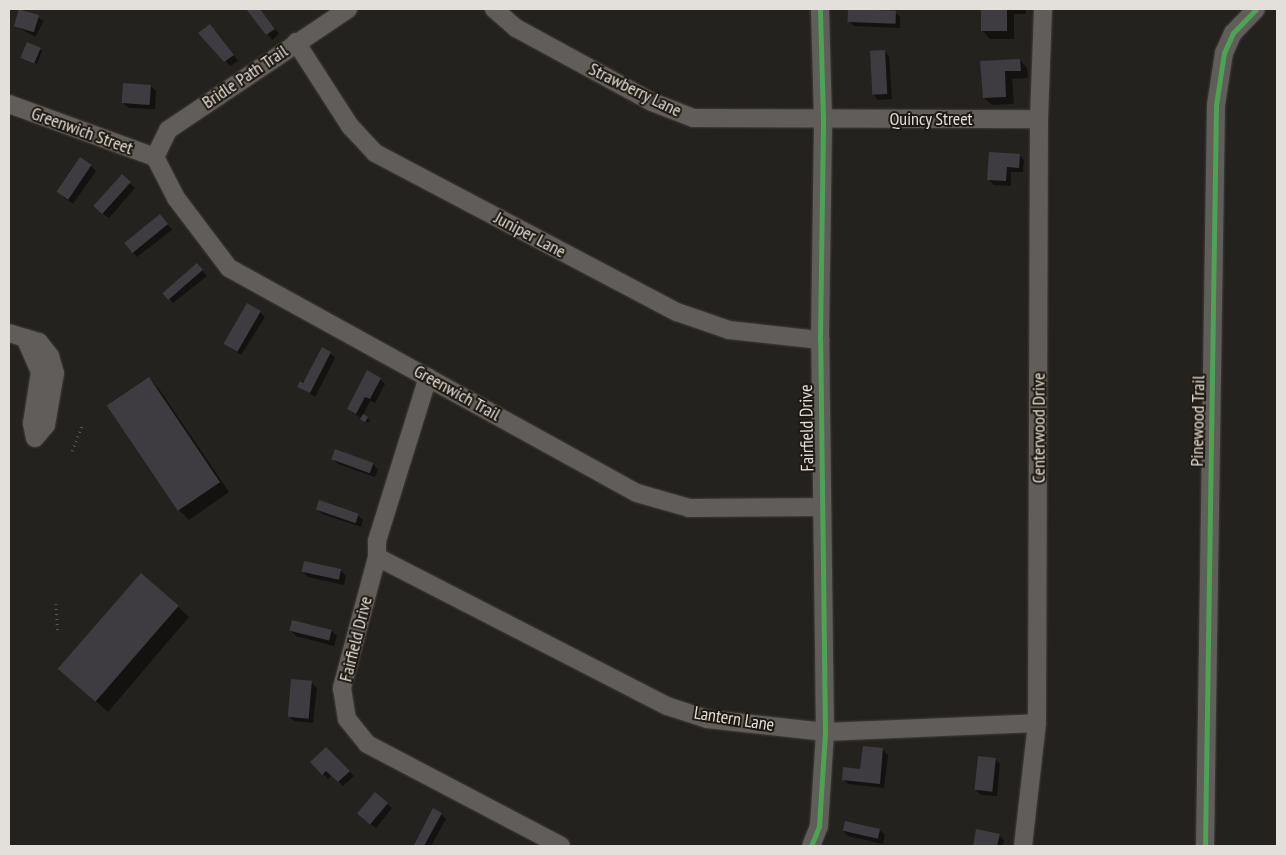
<!DOCTYPE html>
<html>
<head>
<meta charset="utf-8">
<style>
	body { margin:0 }
	#map { position:relative; width:1286px; height:855px; overflow:hidden; background:#24221e; font-family:"PT Sans Narrow",sans-serif }
	div>[style] { position:absolute }
	[style*='--x'] { left:calc(var(--x)*1px); top:calc(var(--y)*1px); width:calc(var(--w)*1px); rotate:calc(var(--a)*1deg) }
	.shadow>* { inset:0; background:#0007; transform-origin:0 0 }
	.building>* { inset:0; background:#3e3b41; transform-origin:0 0 }
	.path>* { height:2.5px; margin-top:-1.25px; transform-origin:0; background:repeating-linear-gradient(90deg,#5a5856 0 1px,transparent 0 5px) }
	.roads { filter:drop-shadow(0 0 1px #403d3a) drop-shadow(0 0 1px #403d3a) }
	.minor>* { height:18px; margin:-9px; padding:0 9px; transform-origin:9px; border-radius:9px; background:#605d5a }
	.cycleway>* { height:5px; margin:-2.5px; padding:0 2.5px; transform-origin:2.5px; border-radius:2.5px; background:#4ca352 }
	span { translate:-50% -50%; white-space:nowrap; text-align:center; line-height:1.15; -webkit-text-stroke:4px #1f1911; paint-order:stroke }
	.street-label { font-size:18px; color:#e3dfda }
	.frame { position:absolute; inset:0; border:10px solid #e3dfda; pointer-events:none }
</style>
</head>
<body>
<div id="map">
	<div class="shadow">
		<div style="left:22px;top:9px;width:25px;height:18px;rotate:29deg"></div>
		<div style="clip-path:polygon(247px 9px,260px 9px,279px 34px,272px 40px)"></div>
		<div style="clip-path:polygon(982px 9px,1026px 9px,1026px 14px,1014px 14px,1014px 39px,990px 39px,983px 31px)"></div>
		<div style="clip-path:polygon(895px 12px,900px 17px,900px 28px,854px 26px,849px 21px)"></div>
		<div style="clip-path:polygon(215px 30px,238px 61px,230px 66px,218px 52px)"></div>
		<div style="clip-path:polygon(40px 49px,42px 51px,37px 64px,22px 57px)"></div>
		<div style="clip-path:polygon(884px 51px,889px 56px,892px 99px,878px 100px,873px 94px)"></div>
		<div style="clip-path:polygon(1020px 60px,1027px 68px,1028px 78px,1012px 79px,1014px 104px,992px 105px,984px 98px,982px 62px)"></div>
		<div style="clip-path:polygon(151px 86px,156px 91px,155px 109px,129px 108px,123px 103px)"></div>
		<div style="clip-path:polygon(1019px 155px,1024px 160px,1023px 172px,1011px 172px,1011px 186px,994px 185px,989px 180px)"></div>
		<div style="clip-path:polygon(91px 166px,96px 171px,73px 204px,63px 197px)"></div>
		<div style="clip-path:polygon(122px 176px,135px 188px,109px 218px,100px 211px)"></div>
		<div style="clip-path:polygon(165px 221px,172px 230px,137px 257px,125px 243px)"></div>
		<div style="clip-path:polygon(202px 270px,207px 276px,173px 303px,163px 292px)"></div>
		<div style="clip-path:polygon(260px 312px,265px 317px,241px 355px,224px 343px)"></div>
		<div style="clip-path:polygon(330px 353px,335px 358px,315px 397px,299px 386px)"></div>
		<div style="clip-path:polygon(149px 378px,159px 389px,229px 492px,189px 520px,178px 509px,108px 405px)"></div>
		<div style="clip-path:polygon(380px 379px,385px 384px,375px 403px,370px 401px,363px 415px,370px 420px,368px 423px,348px 409px)"></div>
		<div style="clip-path:polygon(333px 459px,373px 464px,378px 470px,375px 477px,338px 464px)"></div>
		<div style="clip-path:polygon(317px 509px,358px 515px,363px 520px,361px 527px,322px 514px)"></div>
		<div style="clip-path:polygon(304px 562px,341px 571px,346px 576px,344px 585px,308px 577px,303px 572px)"></div>
		<div style="clip-path:polygon(178px 607px,189px 617px,108px 712px,60px 669px)"></div>
		<div style="clip-path:polygon(291px 631px,332px 631px,337px 636px,334px 646px,296px 636px)"></div>
		<div style="clip-path:polygon(312px 683px,317px 688px,313px 723px,294px 721px,289px 716px)"></div>
		<div style="clip-path:polygon(326px 749px,354px 776px,343px 786px,332px 775px,328px 779px,312px 762px)"></div>
		<div style="clip-path:polygon(883px 750px,888px 755px,884px 788px,848px 784px,843px 779px,861px 770px)"></div>
		<div style="clip-path:polygon(995px 759px,1000px 764px,997px 796px,981px 795px,976px 790px)"></div>
		<div style="clip-path:polygon(387px 804px,392px 808px,376px 828px,364px 819px)"></div>
		<div style="clip-path:polygon(441px 814px,446px 819px,431px 846px,417px 846px)"></div>
		<div style="clip-path:polygon(880px 830px,885px 835px,883px 844px,848px 836px,843px 831px)"></div>
		<div style="clip-path:polygon(977px 830px,999px 835px,1004px 840px,1003px 846px,974px 846px)"></div>
	</div>
	<div class="building">
		<div style="left:19px;top:9px;width:21px;height:18px;rotate:17deg"></div>
		<div style="clip-path:polygon(246px 9px,260px 9px,275px 29px,266px 35px)"></div>
		<div style="left:848px;top:9px;width:48px;height:13px;rotate:2deg"></div>
		<div style="left:981px;top:9px;width:26px;height:22px"></div>
		<div style="clip-path:polygon(210px 24px,234px 55px,224px 62px,198px 33px)"></div>
		<div style="left:27px;top:42px;width:15px;height:17px;rotate:23deg"></div>
		<div style="left:885px;top:50px;width:44px;height:15px;rotate:87deg"></div>
		<div style="clip-path:polygon(1020px 59px,1021px 71px,1005px 71px,1006px 97px,983px 98px,980px 61px)"></div>
		<div style="left:123px;top:83px;width:28px;height:20px;rotate:4deg"></div>
		<div style="clip-path:polygon(989px 152px,1020px 154px,1019px 168px,1007px 167px,1006px 181px,987px 180px)"></div>
		<div style="left:80px;top:157px;width:14px;height:42px;rotate:34deg"></div>
		<div style="left:122px;top:174px;width:12px;height:43px;rotate:42deg"></div>
		<div style="left:160px;top:214px;width:13px;height:46px;rotate:51deg"></div>
		<div style="left:197px;top:263px;width:9px;height:46px;rotate:49deg"></div>
		<div style="left:247px;top:303px;width:16px;height:47px;rotate:30deg"></div>
		<div style="clip-path:polygon(322px 347px,331px 352px,310px 393px,297px 387px,300px 381px,303px 383px)"></div>
		<div style="clip-path:polygon(367px 370px,381px 378px,370px 399px,365px 397px,356px 414px,347px 409px)"></div>
		<div style="left:149px;top:377px;width:127px;height:51px;rotate:56deg"></div>
		<div style="left:363px;top:414px;width:6px;height:6px;rotate:31deg"></div>
		<div style="left:335px;top:449px;width:41px;height:11px;rotate:20deg"></div>
		<div style="left:319px;top:500px;width:42px;height:10px;rotate:19deg"></div>
		<div style="left:304px;top:561px;width:38px;height:11px;rotate:12deg"></div>
		<div style="left:141px;top:573px;width:50px;height:127px;rotate:41deg"></div>
		<div style="left:292px;top:620px;width:41px;height:11px;rotate:14deg"></div>
		<div style="left:291px;top:679px;width:21px;height:38px;rotate:5deg"></div>
		<div style="clip-path:polygon(863px 746px,883px 748px,880px 784px,842px 780px,843px 767px,860px 769px)"></div>
		<div style="clip-path:polygon(326px 747px,350px 771px,338px 782px,326px 771px,322px 775px,310px 762px)"></div>
		<div style="left:978px;top:756px;width:18px;height:34px;rotate:6deg"></div>
		<div style="left:375px;top:792px;width:17px;height:28px;rotate:40deg"></div>
		<div style="clip-path:polygon(433px 808px,442px 813px,424px 846px,416px 846px,414px 845px)"></div>
		<div style="left:845px;top:821px;width:36px;height:10px;rotate:13deg"></div>
		<div style="clip-path:polygon(976px 829px,1000px 834px,997px 846px,973px 846px)"></div>
	</div>
	<div class="path">
		<div style="--x:72;--y:451;--w:26;--a:-69"></div>
		<div style="--x:56;--y:604;--w:28;--a:86"></div>
	</div>
	<div class="roads">
		<div class="minor">
			<div style="--x:494;--y:9;--w:29;--a:41"></div>
			<div style="--x:516;--y:28;--w:155;--a:28.6"></div>
			<div style="--x:652;--y:102;--w:44;--a:21.3"></div>
			<div style="--x:693;--y:118;--w:346;--a:0.2"></div>
			<div style="--x:296;--y:42;--w:100;--a:57.3"></div>
			<div style="--x:350;--y:126;--w:37;--a:47"></div>
			<div style="--x:375;--y:153;--w:341;--a:27.8"></div>
			<div style="--x:677;--y:312;--w:55;--a:19.1"></div>
			<div style="--x:729;--y:330;--w:92;--a:6.3"></div>
			<div style="--x:9;--y:104;--w:155;--a:20"></div>
			<div style="--x:155;--y:157;--w:46;--a:62.9"></div>
			<div style="--x:176;--y:198;--w:88;--a:52.9"></div>
			<div style="--x:229;--y:268;--w:466;--a:28.9"></div>
			<div style="--x:637;--y:493;--w:54;--a:16.1"></div>
			<div style="--x:689;--y:508;--w:133;--a:-0.4"></div>
			<div style="--x:155;--y:157;--w:30;--a:-64"></div>
			<div style="--x:168;--y:130;--w:217;--a:-33.9"></div>
			<div style="--x:9;--y:333;--w:31;--a:17"></div>
			<div style="--x:39;--y:342;--w:18;--a:52"></div>
			<div style="--x:50;--y:356;--w:18;--a:74"></div>
			<div style="--x:55;--y:373;--w:53;--a:99.8"></div>
			<div style="--x:46;--y:425;--w:17;--a:130"></div>
			<div style="--x:25;--y:338;--w:37;--a:66"></div>
			<div style="--x:40;--y:372;--w:52;--a:98.9"></div>
			<div style="--x:32;--y:423;--w:15;--a:79"></div>
			<div style="--x:428;--y:377;--w:172;--a:107.3"></div>
			<div style="--x:377;--y:541;--w:16;--a:90"></div>
			<div style="--x:377;--y:557;--w:136;--a:105"></div>
			<div style="--x:342;--y:688;--w:31;--a:81"></div>
			<div style="--x:347;--y:719;--w:32;--a:51"></div>
			<div style="--x:367;--y:744;--w:219;--a:27.7"></div>
			<div style="--x:377;--y:557;--w:326;--a:27.2"></div>
			<div style="--x:667;--y:706;--w:42;--a:18"></div>
			<div style="--x:707;--y:719;--w:119;--a:6.3"></div>
			<div style="--x:825;--y:732;--w:212;--a:-2.4"></div>
			<div style="--x:811;--y:846;--w:22;--a:-68"></div>
			<div style="--x:819;--y:826;--w:94;--a:-86.3"></div>
			<div style="--x:825;--y:732;--w:392;--a:-90.7"></div>
			<div style="--x:820;--y:340;--w:222;--a:-89.2"></div>
			<div style="--x:823;--y:118;--w:109;--a:-91.6"></div>
			<div style="--x:1023;--y:846;--w:124;--a:-83.5"></div>
			<div style="--x:1037;--y:723;--w:604;--a:-89.81"></div>
			<div style="--x:1039;--y:119;--w:110;--a:-87.9"></div>
			<div style="--x:1205;--y:846;--w:741;--a:-89.15"></div>
			<div style="--x:1216;--y:105;--w:53;--a:-81.3"></div>
			<div style="--x:1224;--y:53;--w:22;--a:-66"></div>
			<div style="--x:1233;--y:33;--w:33;--a:-46"></div>
		</div>
	</div>
	<div class="cycleway">
		<div style="--x:811;--y:846;--w:22;--a:-68"></div>
		<div style="--x:819;--y:826;--w:94;--a:-86.3"></div>
		<div style="--x:825;--y:732;--w:392;--a:-90.7"></div>
		<div style="--x:820;--y:340;--w:222;--a:-89.2"></div>
		<div style="--x:823;--y:118;--w:109;--a:-91.6"></div>
		<div style="--x:1205;--y:846;--w:741;--a:-89.15"></div>
		<div style="--x:1216;--y:105;--w:53;--a:-81.3"></div>
		<div style="--x:1224;--y:53;--w:22;--a:-66"></div>
		<div style="--x:1233;--y:33;--w:33;--a:-46"></div>
	</div>
	<div class="street-label">
		<span style="left:245px;top:77px;rotate:-34deg">Bridle Path Trail</span>
		<span style="left:635px;top:90px;rotate:26deg">Strawberry Lane</span>
		<span style="left:931px;top:119px">Quincy Street</span>
		<span style="left:82px;top:131px;rotate:20deg">Greenwich Street</span>
		<span style="left:530px;top:235px;rotate:28deg">Juniper Lane</span>
		<span style="left:457px;top:393px;rotate:29deg">Greenwich Trail</span>
		<span style="left:1198px;top:421px;rotate:-89deg">Pinewood Trail</span>
		<span style="left:807px;top:428px;rotate:-91deg">Fairfield Drive</span>
		<span style="left:1039px;top:428px;rotate:-90deg">Centerwood Drive</span>
		<span style="left:356px;top:639px;rotate:-76deg">Fairfield Drive</span>
		<span style="left:734px;top:719px;rotate:9deg">Lantern Lane</span>
	</div>
	<div class="frame"></div>
</div>
</body>
</html>
